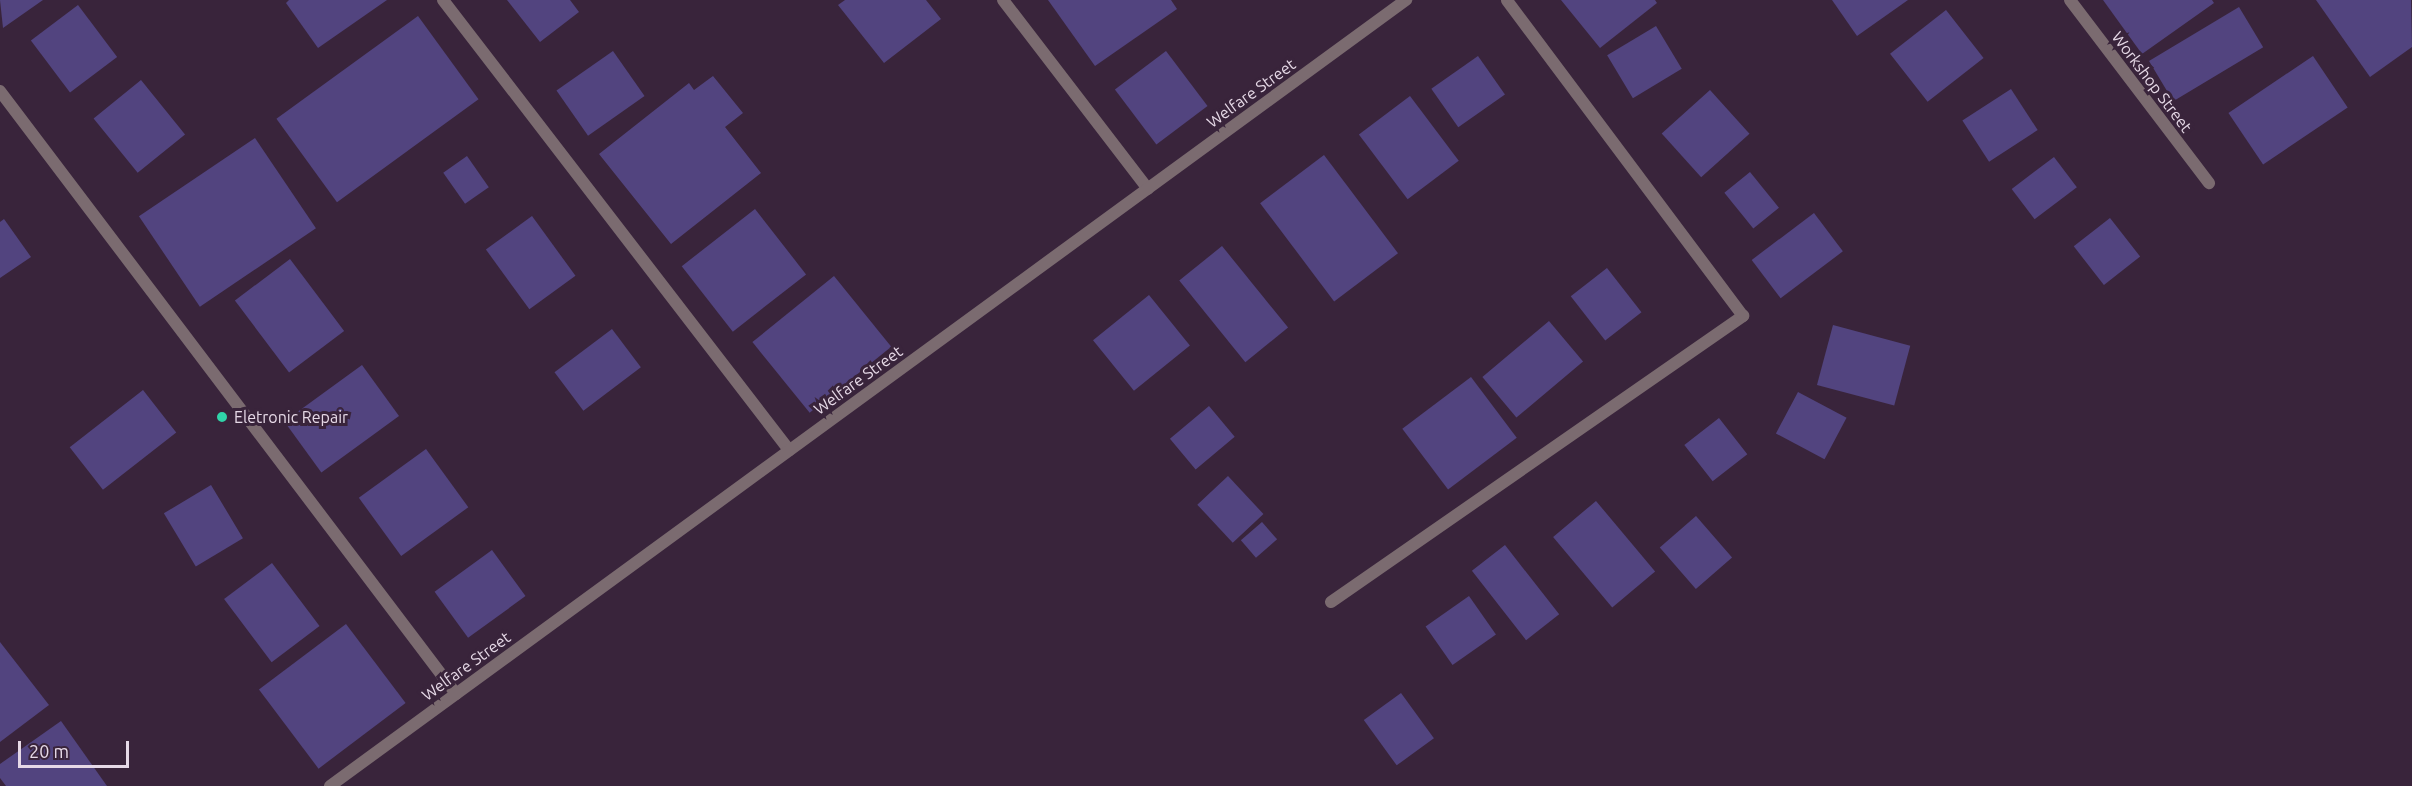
<!DOCTYPE html>
<html>
<head>
<meta charset="utf-8">
<style>
	body { margin:0 }
	#map { position:relative; width:2412px; height:786px; overflow:hidden; background:#39243b; font-family:Ubuntu,sans-serif }
	div>[style] { position:absolute }
	[style*='--x'] { left:calc(var(--x)*1px); top:calc(var(--y)*1px); width:calc(var(--w)*1px); rotate:calc(var(--a)*1deg) }
	.building>* { inset:0; background:#52447f; transform-origin:0 0 }
	.minor>* { height:12px; margin:-6px; padding:0 6px; transform-origin:6px; border-radius:6px; background:#7b6b70 }
	.dots>* { width:16px; height:16px; translate:-50% -50%; box-sizing:border-box; border:3px solid #39243b; border-radius:50% }
	span { translate:-50% -50%; white-space:nowrap; text-align:center; line-height:1.15; -webkit-text-stroke:6px #39243b; paint-order:stroke }
	.street-label { font-size:16px; color:#e6d9e7 }
	.poi-label { font-size:16px; color:#e6d9e7 }
	.left { translate:0 -50%; text-align:left }
	.scale { position:absolute; left:18px; top:741px; width:111px; height:27px; box-sizing:border-box; border:3px solid #e6d9e7; border-top:0; padding-left:8px; font-size:18px; line-height:21px; white-space:nowrap; color:#e6d9e7; -webkit-text-stroke:4px #39243b; paint-order:stroke }
</style>
</head>
<body>
<div id="map">
	<div class="building">
		<div style="clip-path:polygon(0 0,43px 0,3px 28px)"></div>
		<div style="clip-path:polygon(289px 0,387px 0,318px 48px,286px 3px)"></div>
		<div style="clip-path:polygon(507px 0,570px 0,579px 12px,540px 42px)"></div>
		<div style="clip-path:polygon(845px 0,926px 0,941px 19px,884px 63px,838px 5px)"></div>
		<div style="clip-path:polygon(1048px 0,1171px 0,1177px 9px,1095px 66px)"></div>
		<div style="clip-path:polygon(1561px 0,1655px 0,1657px 3px,1600px 48px)"></div>
		<div style="clip-path:polygon(1832px 0,1908px 0,1857px 36px)"></div>
		<div style="clip-path:polygon(2103px 0,2212px 0,2214px 3px,2142px 54px)"></div>
		<div style="clip-path:polygon(2316px 0,2411px 0,2412px 47px,2370px 77px)"></div>
		<div style="left:78px;top:5px;width:65px;height:59px;rotate:53deg"></div>
		<div style="left:2239px;top:7px;width:47px;height:105px;rotate:59deg"></div>
		<div style="left:1946px;top:10px;width:61px;height:71px;rotate:52deg"></div>
		<div style="left:418px;top:16px;width:103px;height:175px;rotate:54deg"></div>
		<div style="left:1656px;top:26px;width:50px;height:57px;rotate:59deg"></div>
		<div style="left:613px;top:51px;width:55px;height:69px;rotate:55deg"></div>
		<div style="left:1166px;top:51px;width:69px;height:64px;rotate:53deg"></div>
		<div style="left:1478px;top:56px;width:47px;height:57px;rotate:55deg"></div>
		<div style="left:2313px;top:56px;width:62px;height:102px;rotate:56deg"></div>
		<div style="clip-path:polygon(713px 76px,743px 113px,725px 127px,761px 173px,671px 244px,599px 154px,689px 83px,694px 90px)"></div>
		<div style="left:141px;top:80px;width:70px;height:61px;rotate:51deg"></div>
		<div style="left:2011px;top:89px;width:49px;height:58px;rotate:57deg"></div>
		<div style="left:1710px;top:90px;width:59px;height:65px;rotate:48deg"></div>
		<div style="left:1410px;top:96px;width:81px;height:64px;rotate:53deg"></div>
		<div style="left:255px;top:138px;width:109px;height:140px;rotate:56deg"></div>
		<div style="left:1324px;top:155px;width:123px;height:80px;rotate:53deg"></div>
		<div style="left:467px;top:156px;width:38px;height:29px;rotate:55deg"></div>
		<div style="left:2054px;top:157px;width:38px;height:53px;rotate:53deg"></div>
		<div style="left:1750px;top:172px;width:46px;height:33px;rotate:51deg"></div>
		<div style="left:755px;top:209px;width:83px;height:93px;rotate:52deg"></div>
		<div style="left:1814px;top:213px;width:48px;height:78px;rotate:53deg"></div>
		<div style="left:532px;top:216px;width:74px;height:57px;rotate:54deg"></div>
		<div style="left:2110px;top:218px;width:49px;height:46px;rotate:52deg"></div>
		<div style="clip-path:polygon(4px 219px,31px 257px,0 278px,0 222px)"></div>
		<div style="left:1222px;top:246px;width:105px;height:55px;rotate:51deg"></div>
		<div style="left:290px;top:259px;width:90px;height:69px;rotate:53deg"></div>
		<div style="left:1607px;top:268px;width:56px;height:46px;rotate:52deg"></div>
		<div style="left:834px;top:276px;width:91px;height:105px;rotate:51deg"></div>
		<div style="left:1149px;top:295px;width:65px;height:72px;rotate:51deg"></div>
		<div style="left:1549px;top:321px;width:53px;height:87px;rotate:50deg"></div>
		<div style="left:1833px;top:325px;width:80px;height:62px;rotate:15deg"></div>
		<div style="left:612px;top:329px;width:48px;height:72px;rotate:53deg"></div>
		<div style="left:362px;top:365px;width:63px;height:96px;rotate:54deg"></div>
		<div style="left:1471px;top:377px;width:76px;height:86px;rotate:53deg"></div>
		<div style="left:143px;top:390px;width:54px;height:93px;rotate:52deg"></div>
		<div style="left:1798px;top:392px;width:55px;height:47px;rotate:28deg"></div>
		<div style="left:1209px;top:406px;width:40px;height:51px;rotate:50deg"></div>
		<div style="left:1719px;top:418px;width:46px;height:44px;rotate:52deg"></div>
		<div style="left:426px;top:449px;width:72px;height:83px;rotate:54deg"></div>
		<div style="left:1228px;top:476px;width:52px;height:42px;rotate:47deg"></div>
		<div style="left:211px;top:485px;width:62px;height:55px;rotate:59deg"></div>
		<div style="left:1596px;top:501px;width:92px;height:56px;rotate:50deg"></div>
		<div style="left:1696px;top:516px;width:55px;height:48px;rotate:49deg"></div>
		<div style="left:1262px;top:522px;width:23px;height:28px;rotate:49deg"></div>
		<div style="left:1505px;top:545px;width:88px;height:42px;rotate:52deg"></div>
		<div style="left:492px;top:550px;width:57px;height:71px;rotate:54deg"></div>
		<div style="left:272px;top:563px;width:79px;height:60px;rotate:53deg"></div>
		<div style="left:1469px;top:596px;width:47px;height:53px;rotate:55deg"></div>
		<div style="left:346px;top:624px;width:99px;height:109px;rotate:53deg"></div>
		<div style="clip-path:polygon(0 642px,49px 705px,0 742px)"></div>
		<div style="left:1401px;top:693px;width:56px;height:46px;rotate:54deg"></div>
		<div style="clip-path:polygon(61px 721px,107px 786px,6px 786px,0 778px,0 764px)"></div>
	</div>
	<div class="minor">
		<div style="--x:443;--y:0;--w:568;--a:52.44"></div>
		<div style="--x:1003;--y:0;--w:238;--a:52.5"></div>
		<div style="--x:2070;--y:0;--w:230;--a:52.8"></div>
		<div style="--x:0;--y:91;--w:756;--a:52.9"></div>
		<div style="--x:1331;--y:602;--w:502;--a:-34.77"></div>
		<div style="--x:1743;--y:316;--w:394;--a:-126.8"></div>
		<div style="--x:330;--y:786;--w:1333;--a:-36.15"></div>
	</div>
	<div class="dots">
		<div style="left:222px;top:417px;background:#30d4a9"></div>
	</div>
	<div class="street-label">
		<span style="left:2152px;top:82px;rotate:53deg">Workshop Street</span>
		<span style="left:1251px;top:93px;rotate:-36deg">Welfare Street</span>
		<span style="left:858px;top:380px;rotate:-36deg">Welfare Street</span>
		<span style="left:466px;top:666px;rotate:-36deg">Welfare Street</span>
	</div>
	<div class="poi-label">
		<span class="left" style="left:234px;top:417px">Eletronic Repair</span>
	</div>
	<div class="scale">20 m</div>
</div>
</body>
</html>
